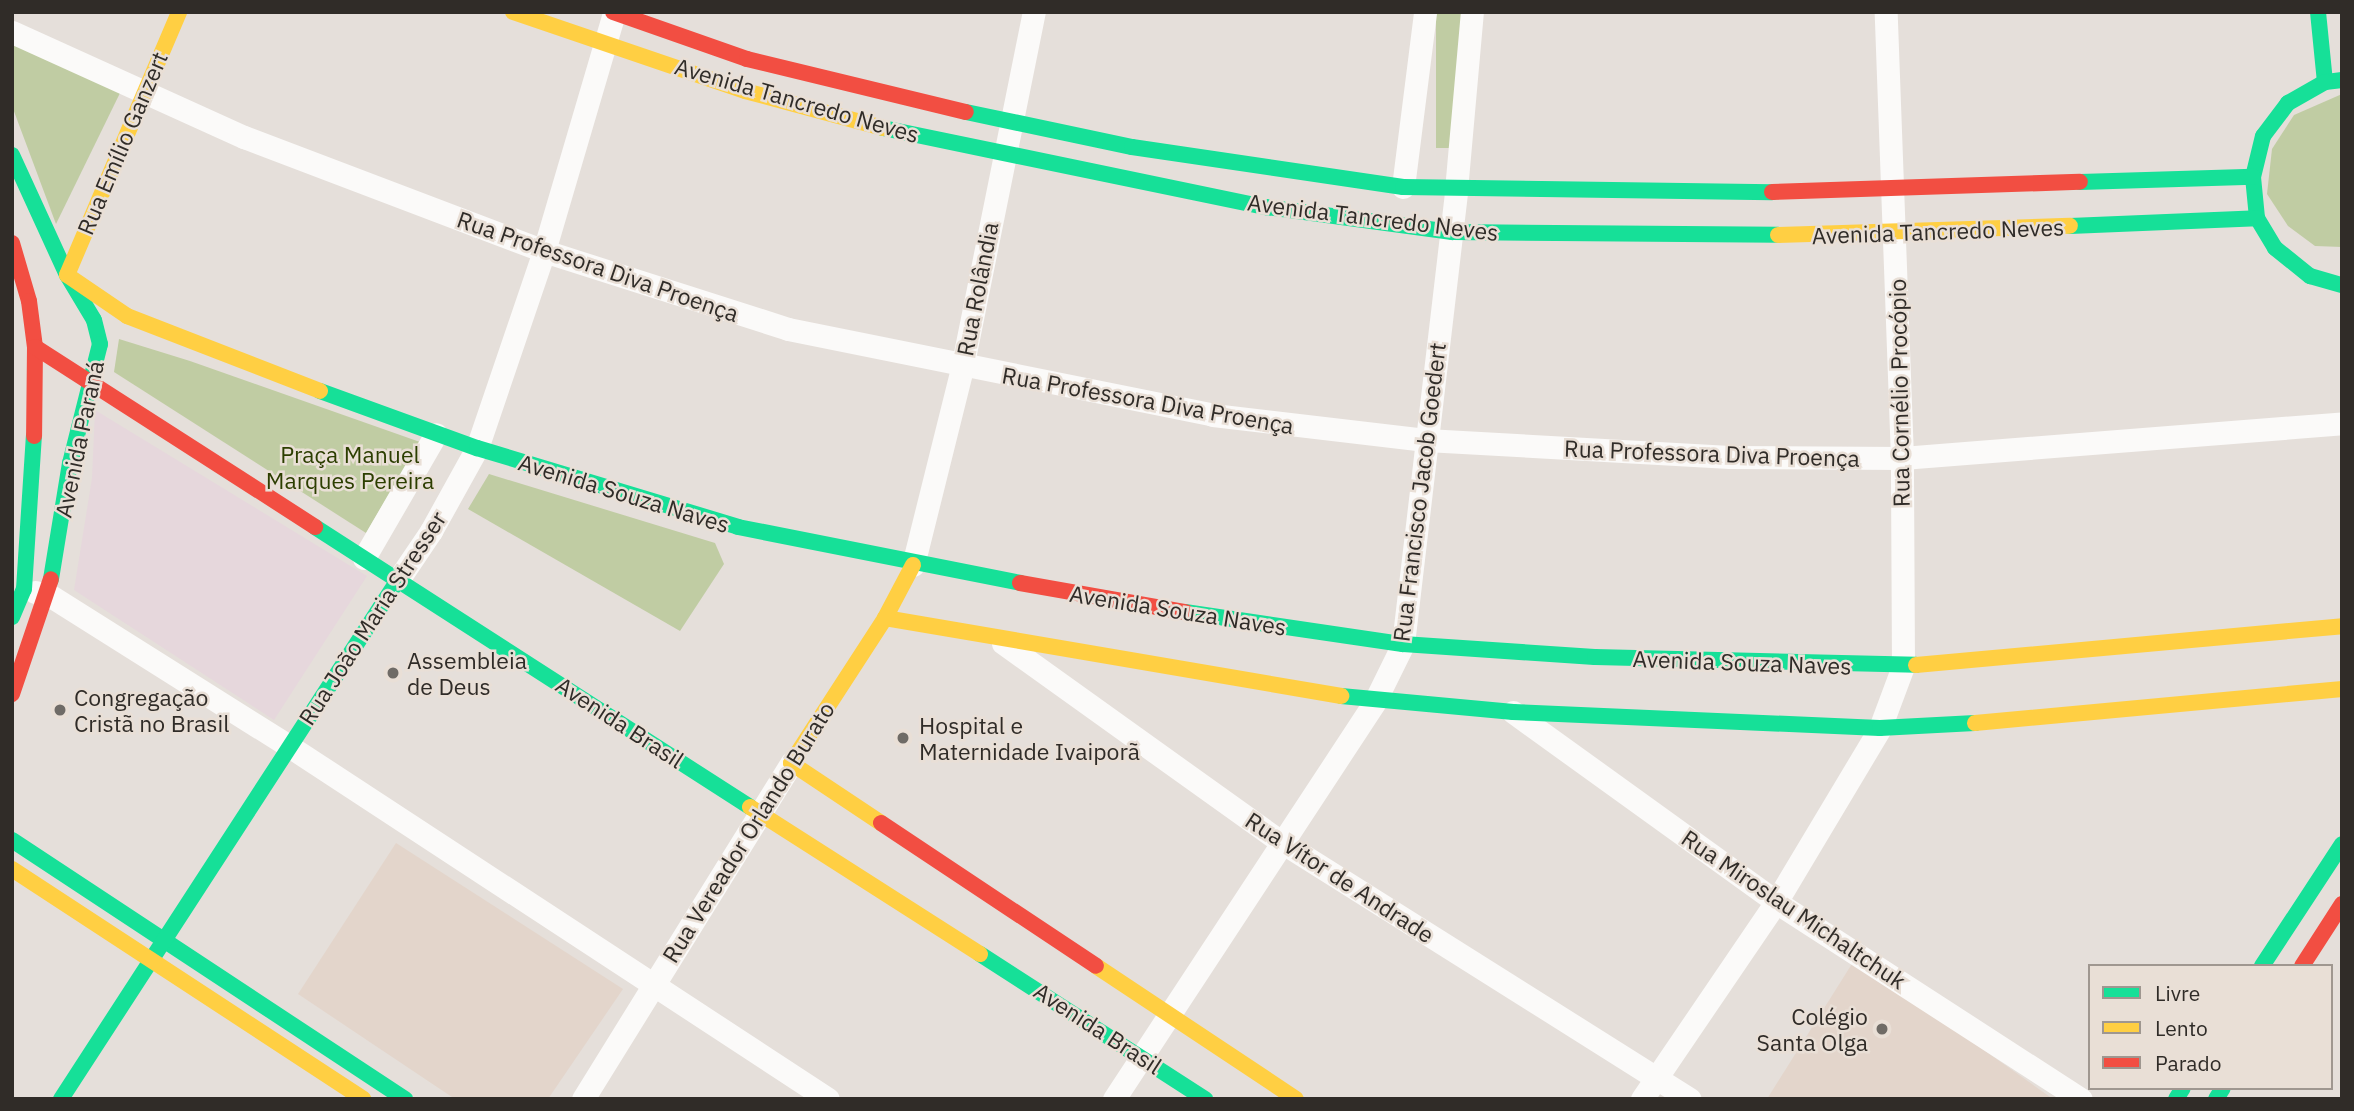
<!DOCTYPE html>
<html>
<head>
<meta charset="utf-8">
<style>
	body { margin:0 }
	#map { position:relative; width:2354px; height:1111px; overflow:hidden; background:#e5dfda; font-family:"IBM Plex Sans",sans-serif }
	div>[style] { position:absolute }
	[style*='--x'] { left:calc(var(--x)*1px); top:calc(var(--y)*1px); width:calc(var(--w)*1px); rotate:calc(var(--a)*1deg) }
	.commercial>* { inset:0; background:#e6d7dc }
	.education>* { inset:0; background:#e3d5cb }
	.green>* { inset:0; background:#c0cca3; transform-origin:0 0 }
	.street>* { height:23px; margin:-11.5px; padding:0 11.5px; transform-origin:11.5px; border-radius:11.5px; background:#fbfaf9 }
	.fast>* { height:16px; margin:-8px; padding:0 8px; transform-origin:8px; border-radius:8px; background:#16e098 }
	.slow>* { height:16px; margin:-8px; padding:0 8px; transform-origin:8px; border-radius:8px; background:#ffcf43 }
	.jam>* { height:16px; margin:-8px; padding:0 8px; transform-origin:8px; border-radius:8px; background:#f24e42 }
	.dots>* { width:19px; height:19px; translate:-50% -50%; box-sizing:border-box; border:4px solid #e9dfd6; border-radius:50% }
	span { translate:-50% -50%; white-space:nowrap; text-align:center; line-height:1.15; -webkit-text-stroke:5px #e9dfd6; paint-order:stroke }
	.street-label { font-size:23px; color:#302c28 }
	.park-label { font-size:23px; color:#2c3e00 }
	.poi-label { font-size:23px; color:#302c28 }
	.left { translate:0 -50%; text-align:left }
	.right { translate:-100% -50%; text-align:right }
	.frame { position:absolute; inset:0; border:14px solid #302c28; pointer-events:none }
	.legend { position:absolute; left:2088px; top:964px; width:245px; height:126px; box-sizing:border-box; background:#e9dfd6; border:2px solid #9f9790; margin:0; padding:9px 12px; list-style:none; font-size:21px; color:#302c28 }
	.legend li { display:flex; align-items:center; gap:14px; height:35px }
	.legend b { width:35px; border:2px solid #9f9790 }
</style>
</head>
<body>
<div id="map">
	<div class="commercial">
		<div style="clip-path:polygon(95px 410px,367px 576px,274px 720px,74px 590px,92px 478px)"></div>
	</div>
	<div class="education">
		<div style="clip-path:polygon(396px 843px,623px 989px,548px 1099px,455px 1099px,298px 994px)"></div>
		<div style="clip-path:polygon(1855px 959px,2053px 1099px,1767px 1099px)"></div>
	</div>
	<div class="green">
		<div style="left:1436px;top:12px;width:25px;height:136px"></div>
		<div style="clip-path:polygon(12px 42px,120px 93px,56px 224px,12px 106px)"></div>
		<div style="clip-path:polygon(2342px 94px,2342px 247px,2315px 246px,2288px 226px,2267px 194px,2272px 149px,2294px 115px)"></div>
		<div style="clip-path:polygon(119px 339px,190px 361px,420px 442px,366px 533px,114px 372px)"></div>
		<div style="clip-path:polygon(489px 474px,715px 543px,724px 564px,680px 631px,468px 509px)"></div>
	</div>
	<div class="street">
		<div style="--x:12;--y:32;--w:255;--a:24.4"></div>
		<div style="--x:244;--y:137;--w:321;--a:20.8"></div>
		<div style="--x:544;--y:251;--w:256;--a:17.7"></div>
		<div style="--x:788;--y:329;--w:434;--a:11.4"></div>
		<div style="--x:1213;--y:415;--w:214;--a:6.7"></div>
		<div style="--x:1426;--y:440;--w:304;--a:3.2"></div>
		<div style="--x:1730;--y:457;--w:172;--a:0.3"></div>
		<div style="--x:1902;--y:458;--w:441;--a:-4.5"></div>
		<div style="--x:1403;--y:187;--w:176;--a:-82.8"></div>
		<div style="--x:364;--y:558;--w:143;--a:-59.9"></div>
		<div style="--x:913;--y:565;--w:203;--a:-76"></div>
		<div style="--x:962;--y:368;--w:363;--a:-78.6"></div>
		<div style="--x:398;--y:580;--w:59;--a:-56"></div>
		<div style="--x:431;--y:531;--w:95;--a:-61"></div>
		<div style="--x:477;--y:448;--w:208;--a:-71.2"></div>
		<div style="--x:544;--y:251;--w:248;--a:-73.6"></div>
		<div style="--x:35;--y:592;--w:14;--a:12"></div>
		<div style="--x:49;--y:595;--w:284;--a:32.2"></div>
		<div style="--x:289;--y:746;--w:644;--a:33.22"></div>
		<div style="--x:1003;--y:643;--w:340;--a:35.6"></div>
		<div style="--x:1280;--y:841;--w:484;--a:32.2"></div>
		<div style="--x:1513;--y:712;--w:324;--a:35.8"></div>
		<div style="--x:1776;--y:902;--w:363;--a:32.9"></div>
		<div style="--x:583;--y:1099;--w:395;--a:-58.2"></div>
		<div style="--x:1114;--y:1099;--w:476;--a:-56.7"></div>
		<div style="--x:1375;--y:701;--w:64;--a:-63.8"></div>
		<div style="--x:1403;--y:644;--w:457;--a:-83.3"></div>
		<div style="--x:1456;--y:190;--w:179;--a:-84.9"></div>
		<div style="--x:1642;--y:1099;--w:238;--a:-55.8"></div>
		<div style="--x:1776;--y:902;--w:203;--a:-59.1"></div>
		<div style="--x:1880;--y:728;--w:66;--a:-69.6"></div>
		<div style="--x:1903;--y:666;--w:208;--a:-90.3"></div>
		<div style="--x:1902;--y:458;--w:446;--a:-92.1"></div>
	</div>
	<div class="fast">
		<div style="--x:2318;--y:12;--w:70;--a:84.3"></div>
		<div style="--x:2342;--y:80;--w:17;--a:173"></div>
		<div style="--x:2325;--y:82;--w:43;--a:150.4"></div>
		<div style="--x:2288;--y:103;--w:41;--a:127.1"></div>
		<div style="--x:2263;--y:136;--w:42;--a:103.7"></div>
		<div style="--x:2253;--y:177;--w:41;--a:84.4"></div>
		<div style="--x:2257;--y:218;--w:35;--a:59"></div>
		<div style="--x:2275;--y:248;--w:45;--a:38.7"></div>
		<div style="--x:2310;--y:276;--w:33;--a:16"></div>
		<div style="--x:966;--y:112;--w:170;--a:11.9"></div>
		<div style="--x:1132;--y:147;--w:274;--a:8.4"></div>
		<div style="--x:1403;--y:187;--w:369;--a:0.8"></div>
		<div style="--x:883;--y:128;--w:391;--a:11.7"></div>
		<div style="--x:1266;--y:207;--w:188;--a:7.7"></div>
		<div style="--x:1452;--y:232;--w:326;--a:0.5"></div>
		<div style="--x:12;--y:155;--w:132;--a:65.4"></div>
		<div style="--x:67;--y:275;--w:52;--a:59"></div>
		<div style="--x:94;--y:320;--w:25;--a:76"></div>
		<div style="--x:100;--y:344;--w:123;--a:104.1"></div>
		<div style="--x:70;--y:463;--w:118;--a:99.3"></div>
		<div style="--x:2080;--y:182;--w:173;--a:-1.7"></div>
		<div style="--x:2070;--y:226;--w:187;--a:-2.4"></div>
		<div style="--x:320;--y:391;--w:167;--a:20"></div>
		<div style="--x:477;--y:448;--w:273;--a:16.8"></div>
		<div style="--x:738;--y:527;--w:288;--a:11.2"></div>
		<div style="--x:315;--y:527;--w:517;--a:32.77"></div>
		<div style="--x:1185;--y:612;--w:220;--a:8.4"></div>
		<div style="--x:1403;--y:644;--w:192;--a:3.9"></div>
		<div style="--x:1595;--y:657;--w:321;--a:1.4"></div>
		<div style="--x:12;--y:617;--w:30;--a:-67"></div>
		<div style="--x:24;--y:589;--w:153;--a:-86.3"></div>
		<div style="--x:1341;--y:696;--w:173;--a:5.3"></div>
		<div style="--x:1513;--y:712;--w:367;--a:2.5"></div>
		<div style="--x:1880;--y:728;--w:95;--a:-3"></div>
		<div style="--x:12;--y:840;--w:471;--a:33.4"></div>
		<div style="--x:980;--y:954;--w:268;--a:32.8"></div>
		<div style="--x:2262;--y:966;--w:146;--a:-56.7"></div>
		<div style="--x:61;--y:1099;--w:619;--a:-57"></div>
		<div style="--x:2176;--y:1099;--w:13;--a:-58"></div>
		<div style="--x:2216;--y:1099;--w:13;--a:-58"></div>
	</div>
	<div class="slow">
		<div style="--x:513;--y:12;--w:245;--a:18.8"></div>
		<div style="--x:745;--y:91;--w:143;--a:15"></div>
		<div style="--x:1778;--y:235;--w:292;--a:-1.8"></div>
		<div style="--x:67;--y:275;--w:73;--a:34.3"></div>
		<div style="--x:127;--y:316;--w:207;--a:21.2"></div>
		<div style="--x:67;--y:275;--w:286;--a:-66.9"></div>
		<div style="--x:885;--y:618;--w:463;--a:9.7"></div>
		<div style="--x:1916;--y:665;--w:428;--a:-5.2"></div>
		<div style="--x:1975;--y:723;--w:369;--a:-5.3"></div>
		<div style="--x:750;--y:807;--w:273;--a:32.6"></div>
		<div style="--x:881;--y:823;--w:108;--a:-146.3"></div>
		<div style="--x:791;--y:763;--w:173;--a:-57"></div>
		<div style="--x:885;--y:618;--w:60;--a:-62.2"></div>
		<div style="--x:12;--y:869;--w:420;--a:33.2"></div>
		<div style="--x:1096;--y:966;--w:240;--a:33.6"></div>
	</div>
	<div class="jam">
		<div style="--x:613;--y:12;--w:142;--a:19.3"></div>
		<div style="--x:747;--y:59;--w:225;--a:13.6"></div>
		<div style="--x:1772;--y:192;--w:308;--a:-1.9"></div>
		<div style="--x:12;--y:243;--w:60;--a:73.7"></div>
		<div style="--x:29;--y:301;--w:46;--a:82.6"></div>
		<div style="--x:35;--y:347;--w:89;--a:90.6"></div>
		<div style="--x:35;--y:347;--w:333;--a:32.7"></div>
		<div style="--x:1020;--y:583;--w:168;--a:10"></div>
		<div style="--x:12;--y:694;--w:121;--a:-71.3"></div>
		<div style="--x:881;--y:823;--w:258;--a:33.6"></div>
		<div style="--x:2302;--y:966;--w:74;--a:-57.2"></div>
	</div>
	<div class="dots">
		<div style="left:393px;top:673px;background:#6f6b66"></div>
		<div style="left:60px;top:710px;background:#6f6b66"></div>
		<div style="left:903px;top:738px;background:#6f6b66"></div>
		<div style="left:1882px;top:1029px;background:#6f6b66"></div>
	</div>
	<div class="street-label">
		<span style="left:797px;top:100px;rotate:16deg">Avenida Tancredo Neves</span>
		<span style="left:122px;top:143px;rotate:-67deg">Rua Emílio Ganzert</span>
		<span style="left:1373px;top:217px;rotate:7deg">Avenida Tancredo Neves</span>
		<span style="left:1938px;top:231px;rotate:-2deg">Avenida Tancredo Neves</span>
		<span style="left:598px;top:266px;rotate:19deg">Rua Professora Diva Proença</span>
		<span style="left:977px;top:289px;rotate:-79deg">Rua Rolândia</span>
		<span style="left:1899px;top:393px;rotate:-91deg">Rua Cornélio Procópio</span>
		<span style="left:1148px;top:400px;rotate:10deg">Rua Professora Diva Proença</span>
		<span style="left:79px;top:439px;rotate:-78deg">Avenida Paraná</span>
		<span style="left:1712px;top:453px;rotate:2deg">Rua Professora Diva Proença</span>
		<span style="left:1419px;top:492px;rotate:-83deg">Rua Francisco Jacob Goedert</span>
		<span style="left:624px;top:493px;rotate:17deg">Avenida Souza Naves</span>
		<span style="left:1178px;top:610px;rotate:9deg">Avenida Souza Naves</span>
		<span style="left:372px;top:618px;rotate:-57deg">Rua João Maria Stresser</span>
		<span style="left:1742px;top:662px;rotate:2deg">Avenida Souza Naves</span>
		<span style="left:620px;top:722px;rotate:33deg">Avenida Brasil</span>
		<span style="left:748px;top:832px;rotate:-58deg">Rua Vereador Orlando Burato</span>
		<span style="left:1340px;top:877px;rotate:33deg">Rua Vítor de Andrade</span>
		<span style="left:1794px;top:909px;rotate:34deg">Rua Miroslau Michaltchuk</span>
		<span style="left:1098px;top:1028px;rotate:33deg">Avenida Brasil</span>
	</div>
	<div class="park-label">
		<span style="left:350px;top:467px">Praça Manuel<br>Marques Pereira</span>
	</div>
	<div class="poi-label">
		<span class="left" style="left:407px;top:673px">Assembleia<br>de Deus</span>
		<span class="left" style="left:74px;top:710px">Congregação<br>Cristã no Brasil</span>
		<span class="left" style="left:919px;top:738px">Hospital e<br>Maternidade Ivaiporã</span>
		<span class="right" style="left:1868px;top:1029px">Colégio<br>Santa Olga</span>
	</div>
	<div class="frame"></div>
	<ul class="legend">
	<li><b style="height:9px;background:#16e098"></b>Livre</li>
	<li><b style="height:9px;background:#ffcf43"></b>Lento</li>
	<li><b style="height:9px;background:#f24e42"></b>Parado</li>
	</ul>
</div>
</body>
</html>
